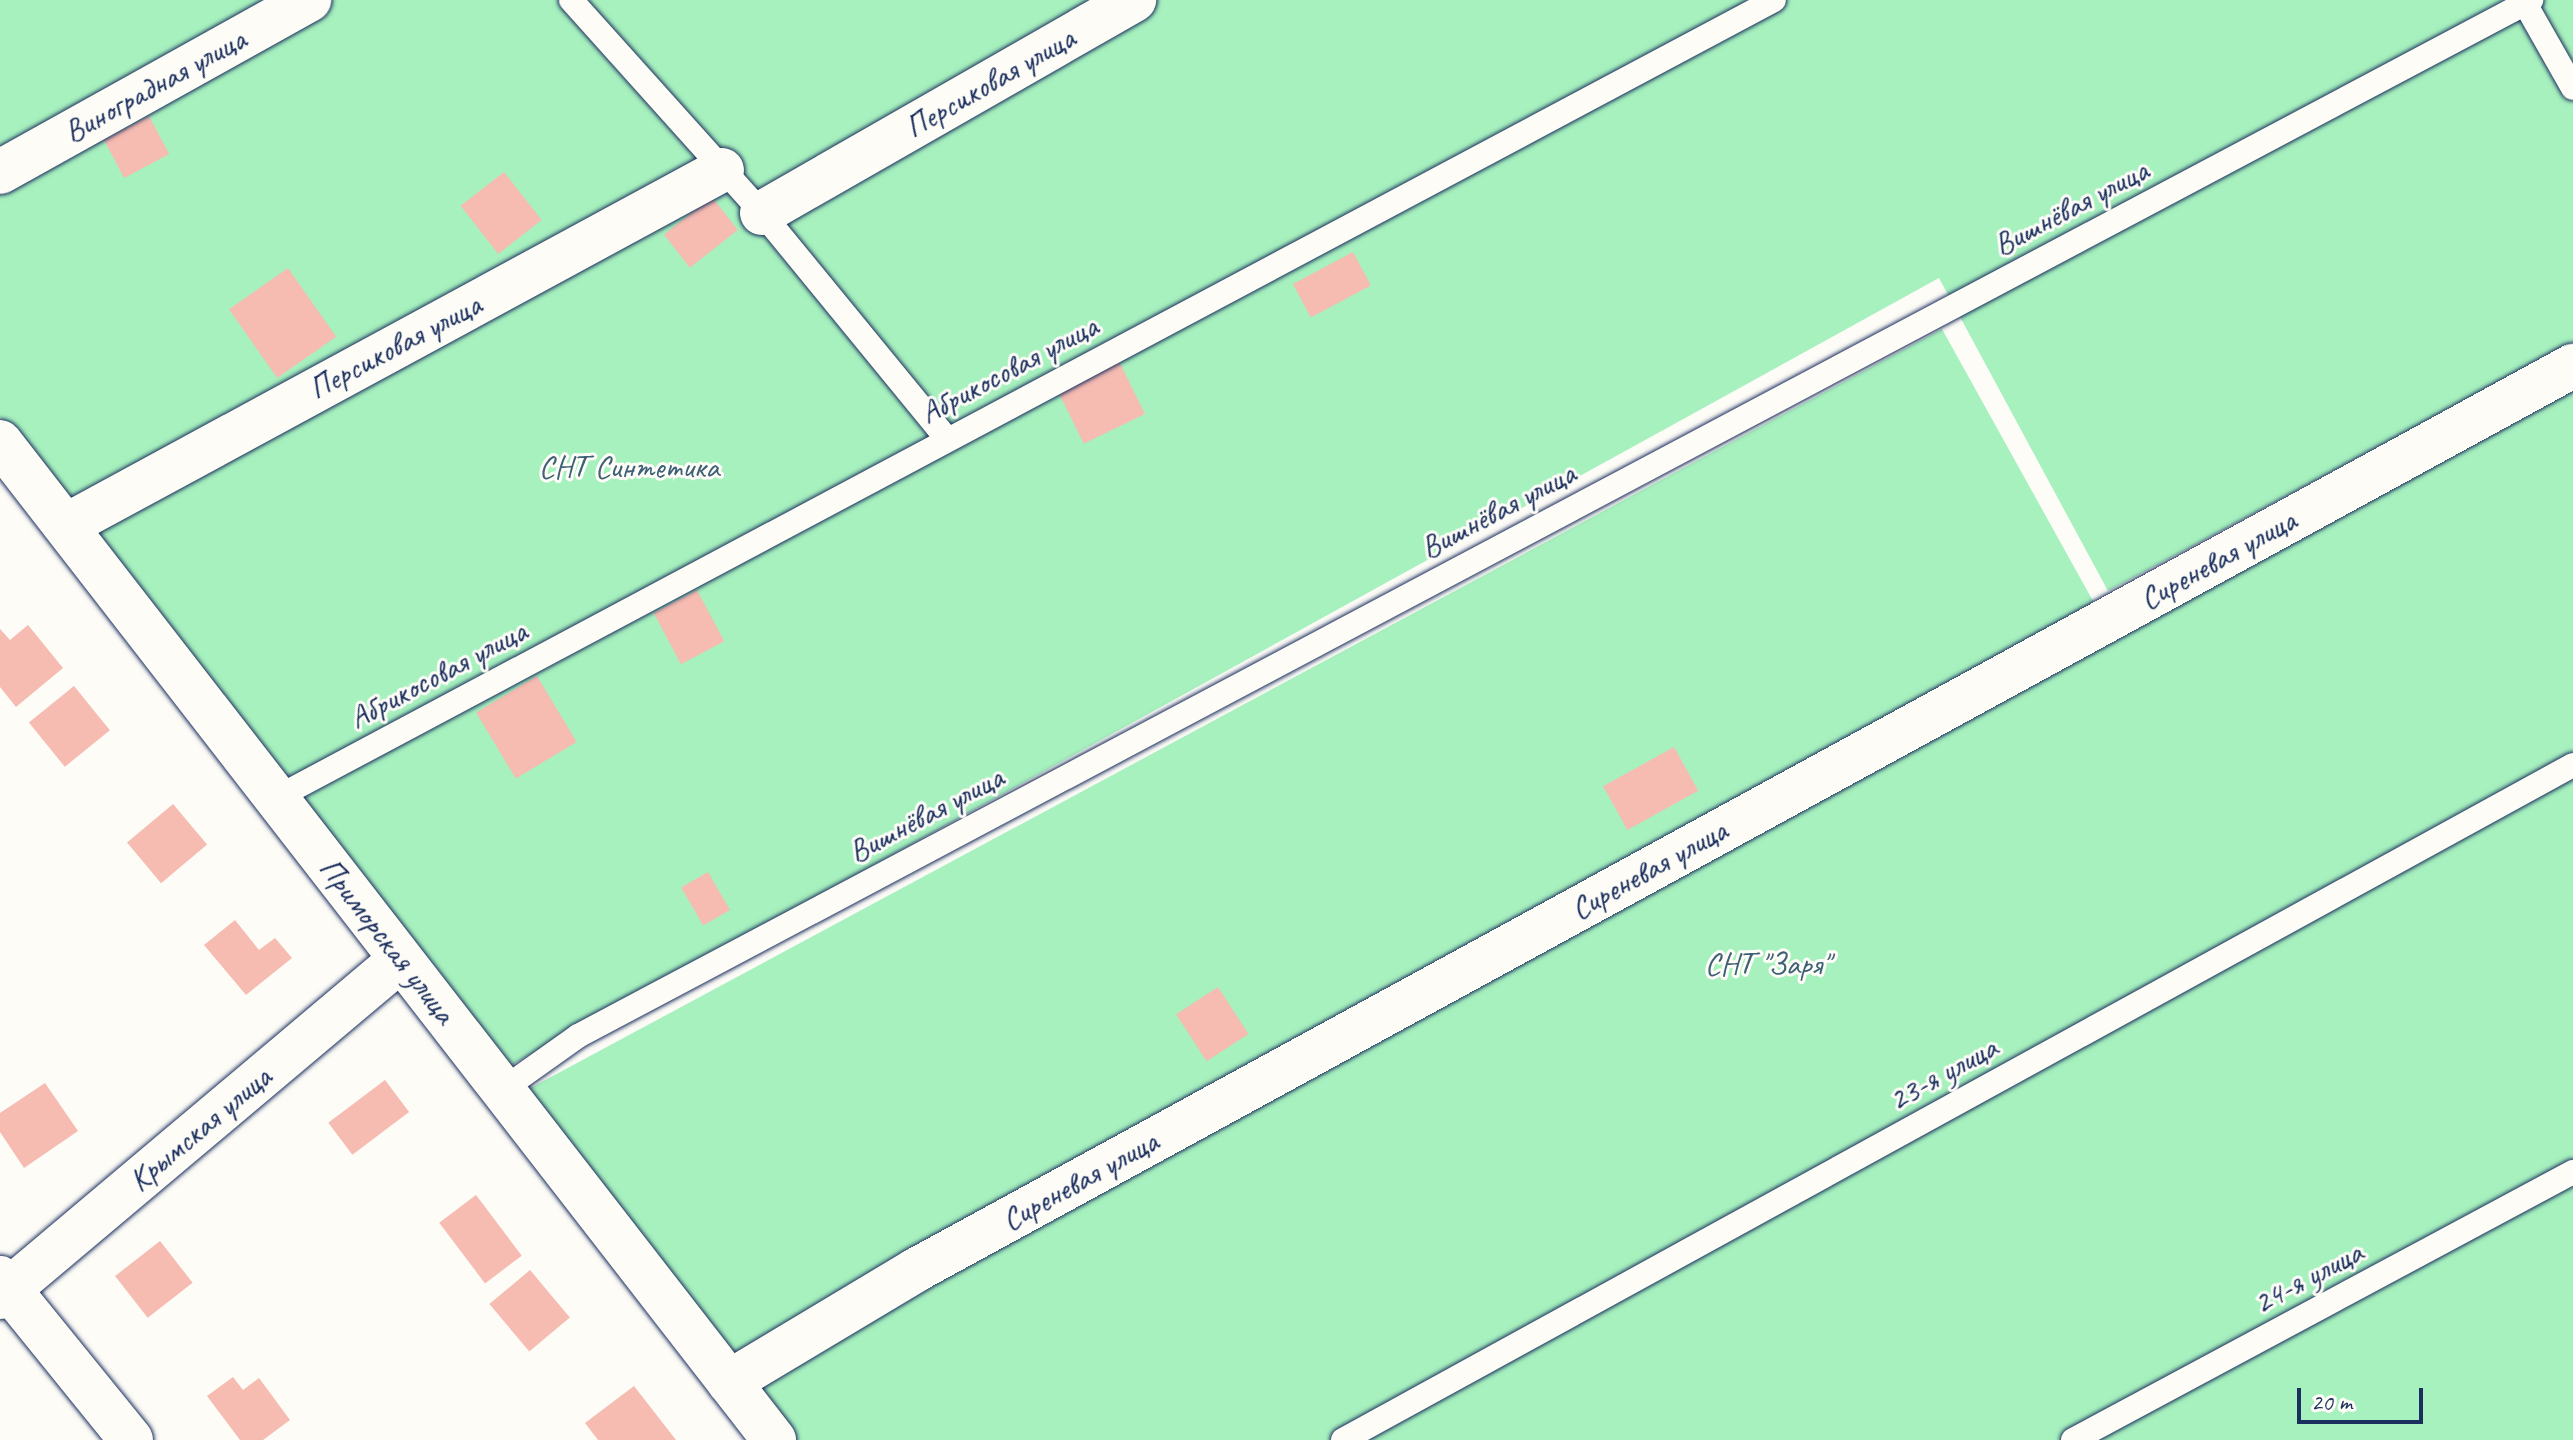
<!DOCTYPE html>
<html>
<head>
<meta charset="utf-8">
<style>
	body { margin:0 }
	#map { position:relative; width:2573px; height:1440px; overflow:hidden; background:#fdfcf7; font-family:Caveat,sans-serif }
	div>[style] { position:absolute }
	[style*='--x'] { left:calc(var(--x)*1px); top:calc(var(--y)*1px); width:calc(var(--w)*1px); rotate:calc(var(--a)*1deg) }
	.green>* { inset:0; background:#a7f1bf }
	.building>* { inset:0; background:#f6bbb1; transform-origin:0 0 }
	.roads { filter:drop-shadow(0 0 2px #1b2f5e) drop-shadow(0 0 2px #1b2f5e) }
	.lane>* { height:24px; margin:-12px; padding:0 12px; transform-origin:12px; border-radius:12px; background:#fdfcf7 }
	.street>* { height:44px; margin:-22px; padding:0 22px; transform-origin:22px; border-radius:22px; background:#fdfcf7 }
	span { translate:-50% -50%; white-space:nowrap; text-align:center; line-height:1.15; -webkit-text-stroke:6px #fdfcf7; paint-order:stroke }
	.street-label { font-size:32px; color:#1b2f5e }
	.park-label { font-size:32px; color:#3e6076 }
	.scale { position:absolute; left:2297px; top:1388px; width:126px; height:36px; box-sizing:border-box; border:4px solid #1b2f5e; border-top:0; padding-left:10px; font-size:24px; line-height:28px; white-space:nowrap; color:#1b2f5e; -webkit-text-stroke:6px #fdfcf7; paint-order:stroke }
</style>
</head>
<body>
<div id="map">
	<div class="green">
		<div style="clip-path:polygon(0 0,2573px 0,2573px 343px,2108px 591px,1939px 278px,506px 1068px,0 417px)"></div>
		<div style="clip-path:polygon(1942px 329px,2113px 637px,2573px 384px,2573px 1440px,790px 1440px,523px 1092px)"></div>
	</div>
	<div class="building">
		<div style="left:149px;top:116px;width:43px;height:51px;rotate:62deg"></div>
		<div style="left:504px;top:172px;width:61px;height:55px;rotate:52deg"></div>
		<div style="left:712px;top:197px;width:42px;height:61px;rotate:52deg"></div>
		<div style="left:1353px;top:252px;width:38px;height:68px;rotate:62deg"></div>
		<div style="left:288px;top:268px;width:84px;height:72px;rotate:55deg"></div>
		<div style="left:1119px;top:361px;width:59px;height:68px;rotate:64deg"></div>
		<div style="left:697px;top:590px;width:58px;height:49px;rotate:62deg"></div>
		<div style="clip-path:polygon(28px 625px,63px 668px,16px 707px,0 687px,0 629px,10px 640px)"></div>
		<div style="left:537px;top:676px;width:77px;height:71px;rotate:59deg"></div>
		<div style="left:74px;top:686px;width:57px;height:58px;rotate:51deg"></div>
		<div style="left:1674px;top:747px;width:50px;height:81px;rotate:61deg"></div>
		<div style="left:173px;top:804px;width:53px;height:60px;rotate:50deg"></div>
		<div style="left:708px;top:872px;width:44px;height:31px;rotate:60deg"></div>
		<div style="clip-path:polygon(235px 920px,259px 950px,275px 938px,292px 958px,246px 995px,204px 945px)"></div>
		<div style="left:1218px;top:987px;width:56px;height:50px;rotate:57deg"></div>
		<div style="left:385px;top:1080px;width:40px;height:71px;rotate:53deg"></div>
		<div style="clip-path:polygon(45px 1083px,78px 1131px,24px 1168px,0 1132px,0 1113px)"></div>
		<div style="left:476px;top:1195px;width:76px;height:46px;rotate:53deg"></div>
		<div style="left:160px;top:1241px;width:53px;height:57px;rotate:52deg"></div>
		<div style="left:530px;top:1270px;width:62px;height:53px;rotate:50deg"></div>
		<div style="clip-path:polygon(233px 1377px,243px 1390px,259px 1378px,290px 1420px,263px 1440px,240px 1440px,207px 1396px)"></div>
		<div style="clip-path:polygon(634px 1386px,676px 1440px,598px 1440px,585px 1423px)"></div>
	</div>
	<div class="roads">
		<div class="lane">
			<div style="--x:571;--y:0;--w:286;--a:48.1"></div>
			<div style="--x:762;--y:213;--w:292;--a:50.7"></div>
			<div style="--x:2523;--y:0;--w:101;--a:60.4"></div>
			<div style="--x:276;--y:798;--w:1697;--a:-28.04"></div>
			<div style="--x:502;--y:1090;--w:93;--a:-35.4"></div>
			<div style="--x:578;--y:1036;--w:2211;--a:-27.94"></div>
			<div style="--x:1343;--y:1440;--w:1403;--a:-28.76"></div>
			<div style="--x:2073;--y:1440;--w:567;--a:-28.19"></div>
		</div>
		<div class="street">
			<div style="--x:0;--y:172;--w:354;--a:-29.1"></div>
			<div style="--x:762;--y:213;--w:429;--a:-29.8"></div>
			<div style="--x:0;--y:442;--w:1263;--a:52.2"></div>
			<div style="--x:67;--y:525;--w:745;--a:-28.46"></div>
			<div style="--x:0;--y:1278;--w:208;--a:51"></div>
			<div style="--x:0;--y:1297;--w:523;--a:-40.11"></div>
			<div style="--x:729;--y:1382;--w:218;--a:-30.9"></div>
			<div style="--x:916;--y:1270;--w:1888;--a:-28.62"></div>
		</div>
	</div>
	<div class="street-label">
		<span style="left:990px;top:83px;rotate:-30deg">Персиковая улица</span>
		<span style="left:155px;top:86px;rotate:-29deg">Виноградная улица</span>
		<span style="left:2071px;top:208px;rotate:-28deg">Вишнёвая улица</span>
		<span style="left:395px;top:347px;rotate:-28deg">Персиковая улица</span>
		<span style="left:1009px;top:370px;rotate:-28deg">Абрикосовая улица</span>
		<span style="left:1498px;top:511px;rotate:-28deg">Вишнёвая улица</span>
		<span style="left:2218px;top:560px;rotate:-29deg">Сиреневая улица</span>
		<span style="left:438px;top:675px;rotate:-28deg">Абрикосовая улица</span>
		<span style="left:926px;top:815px;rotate:-28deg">Вишнёвая улица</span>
		<span style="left:1649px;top:870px;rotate:-29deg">Сиреневая улица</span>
		<span style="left:387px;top:941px;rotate:52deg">Приморская улица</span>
		<span style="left:1943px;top:1074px;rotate:-29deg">23-я улица</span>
		<span style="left:200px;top:1129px;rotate:-40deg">Крымская улица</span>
		<span style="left:1080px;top:1181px;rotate:-29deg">Сиреневая улица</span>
		<span style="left:2308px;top:1278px;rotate:-28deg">24-я улица</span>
	</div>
	<div class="park-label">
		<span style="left:629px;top:467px">СНТ Синтетика</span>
		<span style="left:1767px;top:964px">СНТ "Заря"</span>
	</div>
	<div class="scale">20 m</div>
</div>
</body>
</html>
